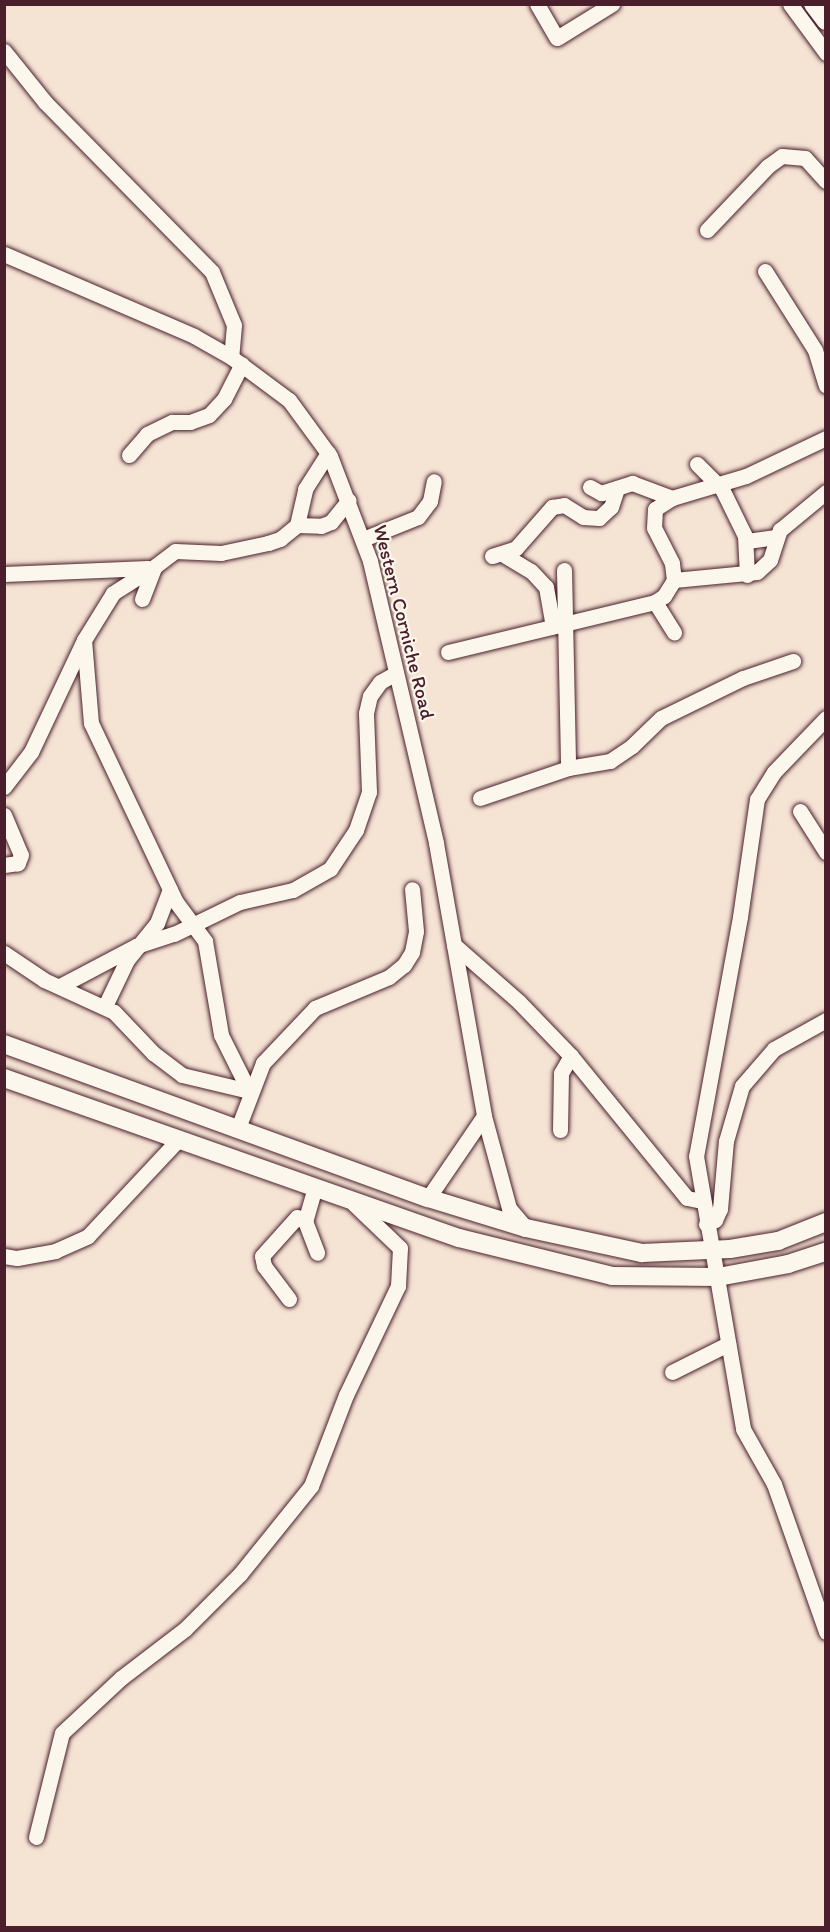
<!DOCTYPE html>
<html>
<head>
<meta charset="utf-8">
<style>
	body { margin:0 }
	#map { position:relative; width:830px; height:1932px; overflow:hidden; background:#f5e3d4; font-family:Itim,sans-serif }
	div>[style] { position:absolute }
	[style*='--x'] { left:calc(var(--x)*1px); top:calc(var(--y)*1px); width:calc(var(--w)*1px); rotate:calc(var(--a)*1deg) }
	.roads { filter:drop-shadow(0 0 2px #4a1f2b) drop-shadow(0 0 2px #4a1f2b) }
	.minor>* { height:15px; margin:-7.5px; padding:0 7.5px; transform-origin:7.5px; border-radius:7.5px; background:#fbf7ec }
	.major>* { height:18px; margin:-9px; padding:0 9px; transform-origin:9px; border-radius:9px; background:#fbf7ec }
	span { translate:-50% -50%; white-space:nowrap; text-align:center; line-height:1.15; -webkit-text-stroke:4.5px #fbf7ec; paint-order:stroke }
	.street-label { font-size:20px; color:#4a1f2b }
	.frame { position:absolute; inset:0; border:6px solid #4a1f2b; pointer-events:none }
</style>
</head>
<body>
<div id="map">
	<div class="roads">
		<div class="minor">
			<div style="--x:537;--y:4;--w:39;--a:60"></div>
			<div style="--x:557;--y:38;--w:65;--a:-31.7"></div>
			<div style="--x:790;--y:4;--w:61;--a:53.7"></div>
			<div style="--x:4;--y:51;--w:65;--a:51.2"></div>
			<div style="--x:45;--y:102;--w:238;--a:45.5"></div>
			<div style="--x:212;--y:272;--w:57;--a:67.5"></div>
			<div style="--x:234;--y:325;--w:32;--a:95"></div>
			<div style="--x:707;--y:230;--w:88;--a:-46.4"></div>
			<div style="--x:768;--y:166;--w:17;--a:-36"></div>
			<div style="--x:782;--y:156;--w:23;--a:5"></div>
			<div style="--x:805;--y:158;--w:31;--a:48"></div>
			<div style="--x:4;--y:254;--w:207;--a:23.3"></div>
			<div style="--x:194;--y:336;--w:43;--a:29.6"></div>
			<div style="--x:231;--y:357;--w:72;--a:36.6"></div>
			<div style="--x:289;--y:400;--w:69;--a:53.8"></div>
			<div style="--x:330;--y:456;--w:112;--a:69.1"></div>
			<div style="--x:370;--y:561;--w:290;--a:76.8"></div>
			<div style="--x:436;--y:843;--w:277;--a:80"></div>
			<div style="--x:484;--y:1116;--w:95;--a:74.8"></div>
			<div style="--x:509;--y:1208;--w:26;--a:50"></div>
			<div style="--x:765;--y:271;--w:93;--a:57.7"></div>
			<div style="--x:815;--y:350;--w:37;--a:73"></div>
			<div style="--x:129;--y:455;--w:28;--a:-49"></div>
			<div style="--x:147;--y:434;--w:28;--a:-26"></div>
			<div style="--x:172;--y:422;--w:18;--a:0"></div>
			<div style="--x:190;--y:422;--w:20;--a:-20"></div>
			<div style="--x:209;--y:415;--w:22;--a:-47"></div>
			<div style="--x:224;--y:399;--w:39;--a:-63"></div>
			<div style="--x:697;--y:464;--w:35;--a:45"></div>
			<div style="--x:722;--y:489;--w:52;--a:63.9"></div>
			<div style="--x:745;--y:536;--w:39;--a:87"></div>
			<div style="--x:590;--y:487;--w:13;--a:29"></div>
			<div style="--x:601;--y:493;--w:33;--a:-18"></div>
			<div style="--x:632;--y:483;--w:43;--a:20.6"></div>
			<div style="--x:297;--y:525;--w:37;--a:-77"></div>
			<div style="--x:305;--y:489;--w:43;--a:-57.4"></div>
			<div style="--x:363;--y:539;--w:59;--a:-21.8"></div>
			<div style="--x:418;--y:517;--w:20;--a:-53"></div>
			<div style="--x:430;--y:501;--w:20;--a:-79"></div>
			<div style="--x:747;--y:541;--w:29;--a:-8"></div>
			<div style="--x:504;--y:555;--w:31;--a:31"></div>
			<div style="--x:531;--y:571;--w:22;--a:47"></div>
			<div style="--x:546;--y:587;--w:40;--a:80"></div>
			<div style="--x:492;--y:556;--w:25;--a:-18"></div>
			<div style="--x:516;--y:548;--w:55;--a:-48.7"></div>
			<div style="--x:552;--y:507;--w:12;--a:-9"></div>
			<div style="--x:564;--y:505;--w:22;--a:32"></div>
			<div style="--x:583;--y:517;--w:16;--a:4"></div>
			<div style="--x:599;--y:518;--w:16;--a:-43"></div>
			<div style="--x:611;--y:507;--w:20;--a:-72"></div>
			<div style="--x:564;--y:570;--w:198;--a:88.8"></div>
			<div style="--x:4;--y:574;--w:144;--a:-2.4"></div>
			<div style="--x:674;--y:580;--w:83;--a:-5.5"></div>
			<div style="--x:757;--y:572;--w:18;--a:-43"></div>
			<div style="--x:770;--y:560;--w:32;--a:-72"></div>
			<div style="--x:780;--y:530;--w:60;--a:-39.6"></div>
			<div style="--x:142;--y:599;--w:34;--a:-69"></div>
			<div style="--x:154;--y:567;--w:26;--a:-37"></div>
			<div style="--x:175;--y:551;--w:46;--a:2.5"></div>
			<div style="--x:221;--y:553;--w:48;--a:-12"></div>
			<div style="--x:268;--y:543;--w:13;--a:-18"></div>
			<div style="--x:280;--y:539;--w:22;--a:-39"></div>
			<div style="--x:297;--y:525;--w:24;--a:2"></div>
			<div style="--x:321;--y:526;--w:11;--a:-22"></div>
			<div style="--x:331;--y:522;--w:28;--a:-51"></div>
			<div style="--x:655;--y:602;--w:36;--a:58"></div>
			<div style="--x:84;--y:640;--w:83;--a:85.2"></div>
			<div style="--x:91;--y:723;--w:198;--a:64.6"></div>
			<div style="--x:176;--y:902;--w:49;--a:53.4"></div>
			<div style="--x:205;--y:941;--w:95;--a:80.3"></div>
			<div style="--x:221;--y:1035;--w:63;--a:63.4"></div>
			<div style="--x:448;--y:652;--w:213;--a:-13.6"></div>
			<div style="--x:655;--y:602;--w:11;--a:-34"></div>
			<div style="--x:664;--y:596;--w:19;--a:-58"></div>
			<div style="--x:674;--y:580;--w:17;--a:-97"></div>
			<div style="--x:672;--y:563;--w:39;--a:-117"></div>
			<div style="--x:654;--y:528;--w:19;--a:-87"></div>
			<div style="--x:655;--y:509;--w:20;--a:-33"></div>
			<div style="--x:672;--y:498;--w:77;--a:-16.6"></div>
			<div style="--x:746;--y:476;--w:89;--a:-25.4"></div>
			<div style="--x:826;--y:718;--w:75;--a:133.9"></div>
			<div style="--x:774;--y:772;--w:32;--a:122"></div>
			<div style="--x:757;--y:799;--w:119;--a:98.2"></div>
			<div style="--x:740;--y:917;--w:243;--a:100.4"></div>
			<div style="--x:696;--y:1156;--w:277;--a:80.2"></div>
			<div style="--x:743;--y:1429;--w:63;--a:60.6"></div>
			<div style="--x:774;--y:1484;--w:157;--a:70.6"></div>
			<div style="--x:4;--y:787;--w:44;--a:-52.4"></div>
			<div style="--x:31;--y:752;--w:124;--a:-64.7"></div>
			<div style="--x:84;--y:640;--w:55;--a:-58.3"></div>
			<div style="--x:113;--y:593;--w:49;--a:-32.4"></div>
			<div style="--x:480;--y:798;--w:93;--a:-18.8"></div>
			<div style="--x:568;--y:768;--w:43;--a:-9.5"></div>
			<div style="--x:610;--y:761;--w:27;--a:-34"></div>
			<div style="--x:632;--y:746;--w:40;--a:-44"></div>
			<div style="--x:661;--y:718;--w:91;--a:-26"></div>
			<div style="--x:743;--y:678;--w:53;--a:-18.8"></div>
			<div style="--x:800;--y:811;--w:49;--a:57.6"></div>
			<div style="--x:4;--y:815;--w:43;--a:67"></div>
			<div style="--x:21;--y:855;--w:9;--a:111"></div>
			<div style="--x:18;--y:863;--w:14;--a:172"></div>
			<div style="--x:454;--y:945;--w:86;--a:41.2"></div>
			<div style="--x:519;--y:1002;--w:75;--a:46.1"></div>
			<div style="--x:571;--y:1056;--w:183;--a:50.8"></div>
			<div style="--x:687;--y:1198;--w:16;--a:11"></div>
			<div style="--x:4;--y:953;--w:48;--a:34"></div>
			<div style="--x:44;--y:980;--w:77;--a:24.6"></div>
			<div style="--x:114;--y:1012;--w:57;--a:46.4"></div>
			<div style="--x:153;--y:1053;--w:36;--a:37"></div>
			<div style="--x:182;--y:1075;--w:69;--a:13.4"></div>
			<div style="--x:60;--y:986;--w:86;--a:-27.8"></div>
			<div style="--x:136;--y:946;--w:40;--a:-18"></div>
			<div style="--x:174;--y:934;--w:73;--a:-25.9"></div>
			<div style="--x:240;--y:902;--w:54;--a:-12.8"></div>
			<div style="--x:293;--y:890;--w:43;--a:-29.6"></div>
			<div style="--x:330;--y:869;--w:47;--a:-56.3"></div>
			<div style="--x:356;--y:830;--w:40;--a:-71.1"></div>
			<div style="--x:369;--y:792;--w:79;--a:-92.2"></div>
			<div style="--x:366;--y:713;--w:17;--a:-77"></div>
			<div style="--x:370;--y:696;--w:17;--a:-54"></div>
			<div style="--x:380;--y:682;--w:18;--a:-29"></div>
			<div style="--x:105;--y:1006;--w:51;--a:-64.4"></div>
			<div style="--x:127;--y:960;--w:48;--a:-51"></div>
			<div style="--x:157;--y:923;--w:36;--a:-69"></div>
			<div style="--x:238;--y:1128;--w:70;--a:-69"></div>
			<div style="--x:263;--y:1063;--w:76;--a:-46.6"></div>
			<div style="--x:315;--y:1008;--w:80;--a:-22.7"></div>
			<div style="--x:389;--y:977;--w:19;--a:-39"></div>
			<div style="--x:404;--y:965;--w:15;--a:-58"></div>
			<div style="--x:412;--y:952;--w:21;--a:-79"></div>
			<div style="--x:416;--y:931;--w:42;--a:-95.4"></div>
			<div style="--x:560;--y:1130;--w:57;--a:-89"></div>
			<div style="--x:561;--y:1073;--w:20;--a:-60"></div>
			<div style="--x:315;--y:1187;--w:35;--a:106"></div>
			<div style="--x:305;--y:1221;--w:34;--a:69"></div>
			<div style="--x:428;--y:1198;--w:99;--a:-55.7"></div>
			<div style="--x:706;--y:1224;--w:10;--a:-24"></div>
			<div style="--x:715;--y:1220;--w:12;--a:-66"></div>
			<div style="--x:720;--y:1209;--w:68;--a:-85"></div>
			<div style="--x:726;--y:1141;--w:57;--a:-73.8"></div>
			<div style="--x:742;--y:1086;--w:49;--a:-49.1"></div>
			<div style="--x:774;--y:1049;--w:60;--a:-29.1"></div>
			<div style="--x:4;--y:1256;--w:13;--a:9"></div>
			<div style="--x:17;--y:1258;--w:39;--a:-10"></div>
			<div style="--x:55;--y:1251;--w:36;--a:-24"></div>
			<div style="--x:88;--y:1236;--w:130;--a:-46.9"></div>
			<div style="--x:289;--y:1299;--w:41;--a:-127.1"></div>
			<div style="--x:264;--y:1266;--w:10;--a:-101"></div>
			<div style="--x:262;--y:1256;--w:52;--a:-48.1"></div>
			<div style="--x:297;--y:1217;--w:9;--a:27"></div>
			<div style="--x:672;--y:1372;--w:63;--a:-26.6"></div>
			<div style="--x:36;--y:1837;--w:107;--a:-76"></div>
			<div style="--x:62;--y:1733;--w:81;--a:-43"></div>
			<div style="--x:121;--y:1678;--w:81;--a:-37.4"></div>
			<div style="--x:185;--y:1629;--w:78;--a:-45"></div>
			<div style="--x:240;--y:1574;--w:113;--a:-51.1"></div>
			<div style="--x:311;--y:1486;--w:97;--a:-69"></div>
			<div style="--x:346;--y:1395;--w:121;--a:-64.5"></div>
			<div style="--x:398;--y:1286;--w:38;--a:-87"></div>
			<div style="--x:400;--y:1248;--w:64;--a:-136.3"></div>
		</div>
		<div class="major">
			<div style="--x:813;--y:4;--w:21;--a:53"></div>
			<div style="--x:4;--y:1044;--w:451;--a:20"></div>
			<div style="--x:428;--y:1198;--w:102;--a:17"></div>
			<div style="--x:526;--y:1228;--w:119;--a:12.2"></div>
			<div style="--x:642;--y:1253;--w:88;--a:-2.6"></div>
			<div style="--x:730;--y:1249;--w:49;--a:-9.5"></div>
			<div style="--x:778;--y:1241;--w:52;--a:-21.6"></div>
			<div style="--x:4;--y:1078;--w:482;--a:19.4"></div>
			<div style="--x:459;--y:1238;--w:158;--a:13.9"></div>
			<div style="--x:612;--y:1276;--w:106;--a:0.5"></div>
			<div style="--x:718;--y:1277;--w:71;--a:-10.5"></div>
			<div style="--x:788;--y:1264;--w:40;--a:-18"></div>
		</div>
	</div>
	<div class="street-label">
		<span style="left:404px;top:622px;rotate:76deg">Western Corniche Road</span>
	</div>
	<div class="frame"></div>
</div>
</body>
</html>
